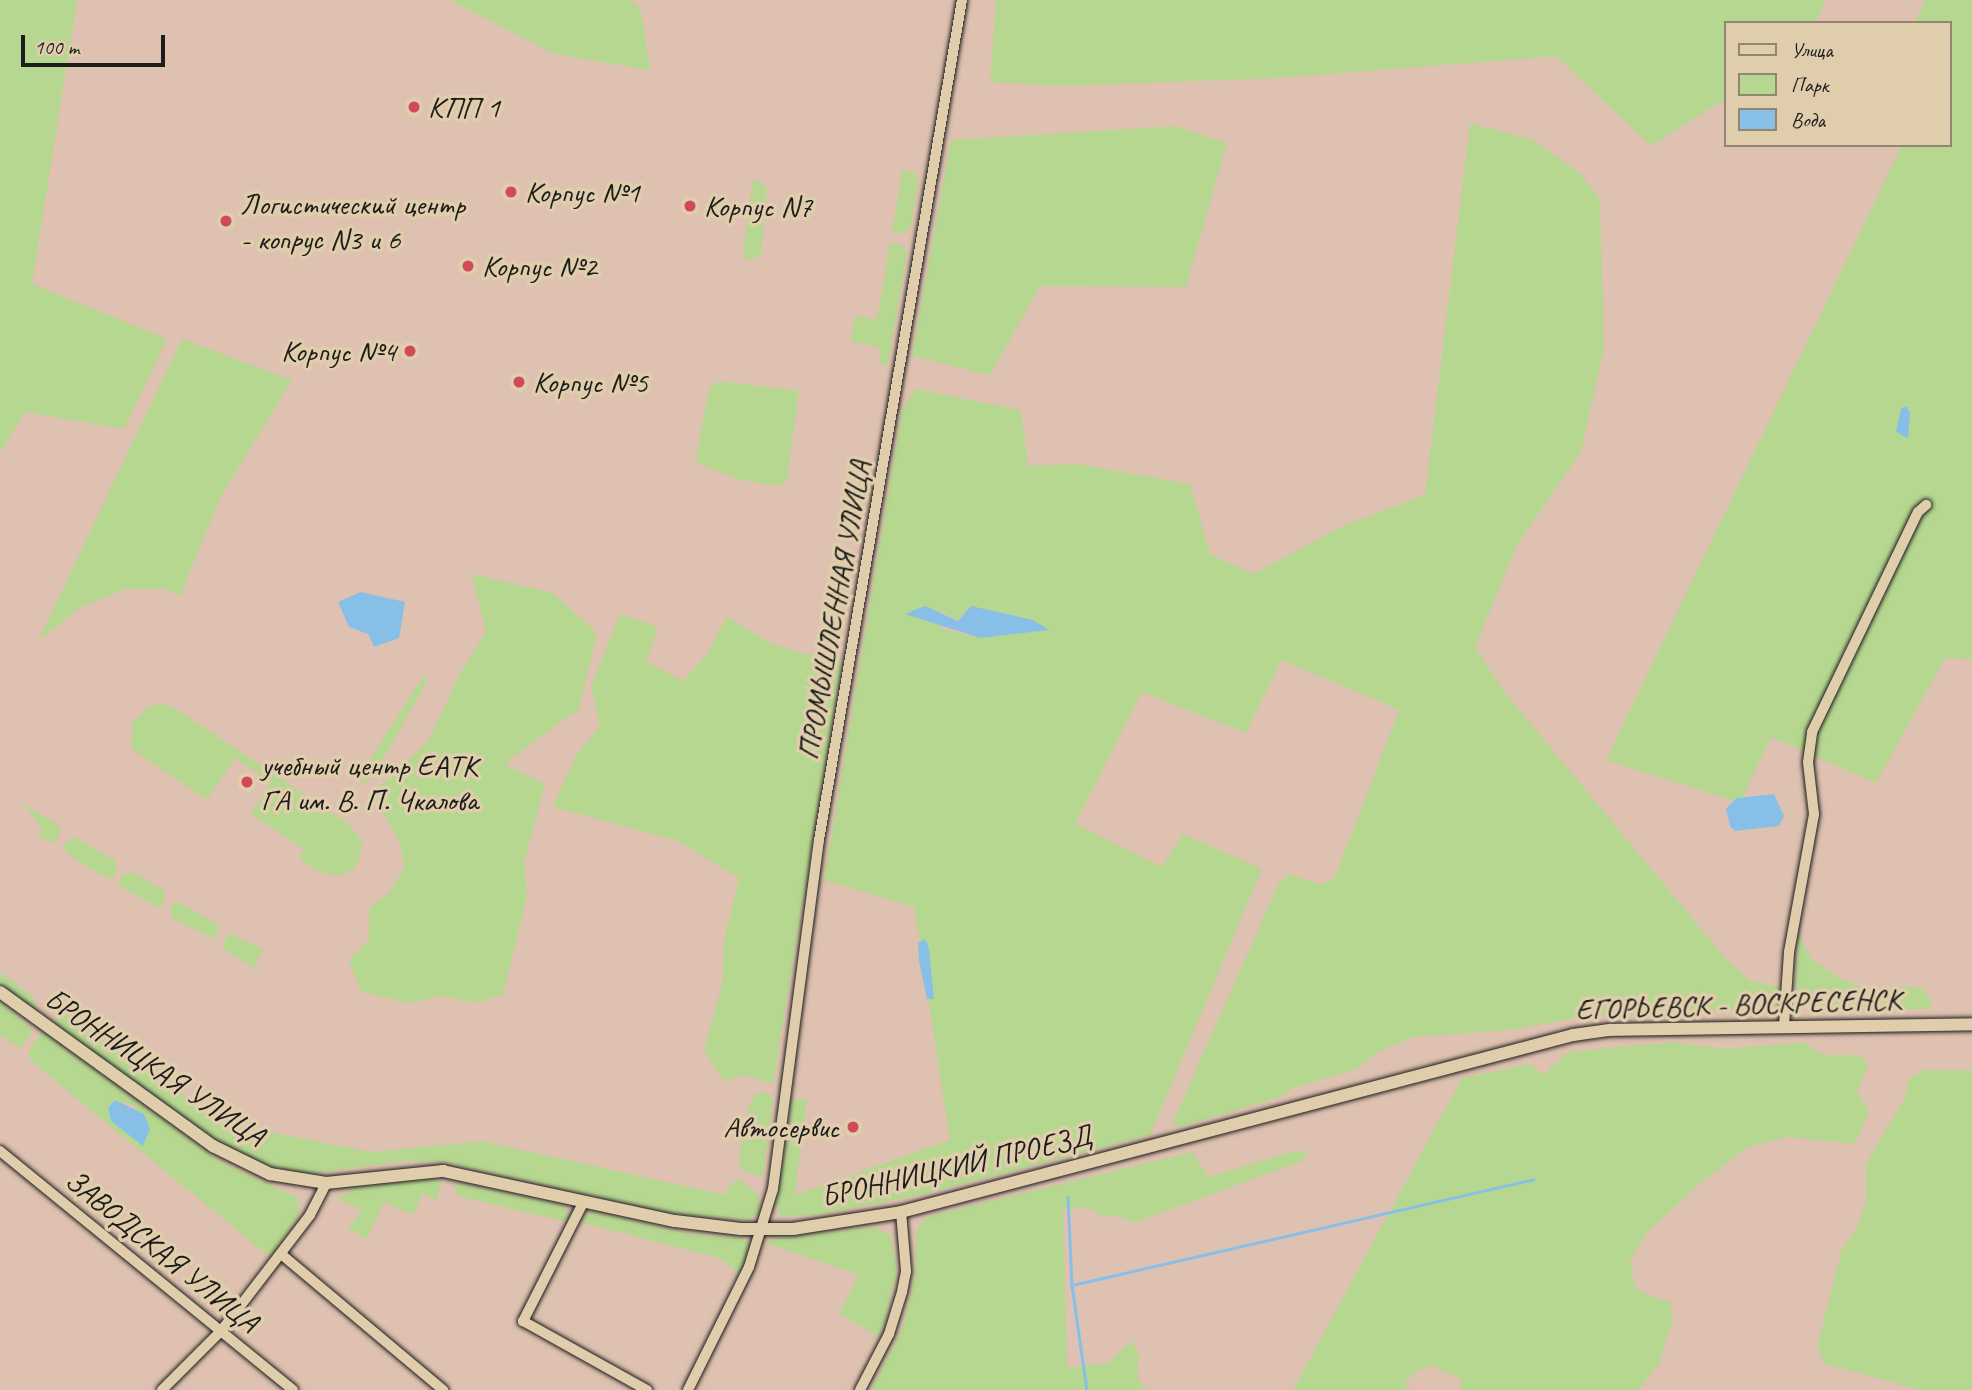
<!DOCTYPE html>
<html>
<head>
<meta charset="utf-8">
<style>
	body { margin:0 }
	#map { position:relative; width:1972px; height:1390px; overflow:hidden; background:#dec1b0; font-family:Caveat,sans-serif }
	div>[style] { position:absolute }
	[style*='--x'] { left:calc(var(--x)*1px); top:calc(var(--y)*1px); width:calc(var(--w)*1px); rotate:calc(var(--a)*1deg) }
	.green>* { inset:0; background:#b6d790 }
	.water>* { inset:0; background:#88bfe6 }
	.stream>* { height:2.5px; margin:-1.25px; padding:0 1.25px; transform-origin:1.25px; border-radius:1.25px; background:#88bfe6 }
	.roads { filter:drop-shadow(0 0 2px #1c1c1c) drop-shadow(0 0 2px #1c1c1c) }
	.minor>* { height:10px; margin:-5px; padding:0 5px; transform-origin:5px; border-radius:5px; background:#e0cdab }
	.major>* { height:12px; margin:-6px; padding:0 6px; transform-origin:6px; border-radius:6px; background:#e0cdab }
	.dots>* { width:19px; height:19px; translate:-50% -50%; box-sizing:border-box; border:4px solid #e0cdab; border-radius:50% }
	span { translate:-50% -50%; white-space:nowrap; text-align:center; line-height:1.15; -webkit-text-stroke:7px #e0cdab; paint-order:stroke }
	.poi-label { font-size:30px; color:#1c1c1c }
	.left { translate:0 -50%; text-align:left }
	.right { translate:-100% -50%; text-align:right }
	.street-label { font-size:30px; color:#1c1c1c }
	.legend { position:absolute; left:1724px; top:21px; width:228px; height:126px; box-sizing:border-box; background:#e0cdab; border:2px solid #928672; margin:0; padding:9px 12px; list-style:none; font-size:21px; color:#1c1c1c }
	.legend li { display:flex; align-items:center; gap:14px; height:35px }
	.legend b { width:35px; border:2px solid #928672 }
	.scale { position:absolute; left:21px; top:35px; width:144px; height:32px; box-sizing:border-box; border:4px solid #1c1c1c; border-top:0; padding-left:9px; font-size:21px; line-height:24px; white-space:nowrap; color:#1c1c1c; -webkit-text-stroke:5px #e0cdab; paint-order:stroke }
</style>
</head>
<body>
<div id="map">
	<div class="green">
		<div style="clip-path:polygon(0 0,77px 0,32px 284px,167px 339px,124px 429px,25px 412px,0 453px)"></div>
		<div style="clip-path:polygon(450px 0,630px 0,641px 10px,650px 70px,554px 54px)"></div>
		<div style="clip-path:polygon(996px 0,1823px 0,1824px 5px,1816px 23px,1725px 23px,1725px 99px,1651px 146px,1556px 56px,1279px 78px,1064px 86px,990px 82px)"></div>
		<div style="clip-path:polygon(1925px 0,1972px 0,1972px 659px,1945px 658px,1876px 783px,1771px 737px,1740px 803px,1606px 760px,1902px 145px,1949px 145px,1949px 23px,1914px 23px)"></div>
		<div style="clip-path:polygon(evenodd,1470px 123px,1533px 140px,1581px 174px,1600px 199px,1604px 348px,1581px 452px,1518px 543px,1475px 647px,1506px 694px,1726px 959px,1750px 981px,1780px 987px,1778px 1008px,1588px 1016px,1509px 1030px,1415px 1037px,1381px 1050px,1356px 1069px,1294px 1088px,1280px 1097px,1183px 1126px,1172px 1124px,1279px 883px,1289px 874px,1320px 885px,1335px 877px,1399px 710px,1282px 660px,1246px 733px,1142px 692px,1075px 824px,1162px 867px,1183px 834px,1262px 869px,1150px 1135px,925px 1194px,817px 1215px,781px 1216px,776px 1208px,793px 1100px,807px 1099px,795px 1195px,950px 1140px,914px 907px,824px 880px,902px 409px,916px 389px,1021px 410px,1028px 466px,1077px 464px,1190px 484px,1210px 554px,1254px 574px,1341px 527px,1425px 495px,1470px 123px,939px 609px,958px 621px,963px 612px,980px 638px,941px 629px,939px 609px)"></div>
		<div style="clip-path:polygon(1175px 126px,1227px 143px,1186px 287px,1040px 286px,990px 375px,912px 356px,951px 140px)"></div>
		<div style="clip-path:polygon(902px 171px,915px 172px,918px 180px,912px 222px,908px 231px,892px 234px)"></div>
		<div style="clip-path:polygon(757px 180px,767px 188px,761px 254px,752px 260px,743px 257px,752px 181px)"></div>
		<div style="clip-path:polygon(890px 243px,902px 245px,907px 254px,888px 363px,881px 365px,878px 347px,851px 341px,855px 315px,877px 320px)"></div>
		<div style="clip-path:polygon(182px 339px,292px 380px,221px 496px,180px 596px,165px 589px,126px 589px,81px 607px,38px 641px)"></div>
		<div style="clip-path:polygon(719px 381px,799px 391px,787px 480px,780px 486px,740px 480px,699px 464px,696px 459px,709px 388px)"></div>
		<div style="clip-path:polygon(472px 574px,553px 593px,597px 633px,579px 709px,504px 764px,545px 784px,524px 863px,527px 896px,503px 995px,476px 1003px,442px 996px,408px 1003px,361px 992px,349px 960px,369px 939px,369px 908px,390px 892px,404px 867px,400px 843px,372px 793px,428px 742px,460px 673px,486px 632px)"></div>
		<div style="clip-path:polygon(620px 614px,658px 627px,646px 662px,683px 681px,708px 653px,727px 617px,770px 643px,800px 653px,842px 659px,773px 1084px,743px 1075px,724px 1081px,704px 1050px,722px 984px,724px 941px,739px 878px,678px 841px,553px 807px,575px 757px,600px 726px,591px 686px)"></div>
		<div style="clip-path:polygon(424px 675px,427px 681px,393px 742px,371px 778px,359px 786px,362px 772px)"></div>
		<div style="clip-path:polygon(161px 704px,172px 706px,349px 824px,362px 841px,359px 861px,353px 869px,337px 876px,318px 872px,299px 858px,304px 849px,251px 814px,271px 782px,235px 758px,207px 800px,139px 754px,131px 746px,133px 722px,148px 707px)"></div>
		<div style="clip-path:polygon(22px 803px,55px 823px,61px 830px,56px 843px,39px 837px,42px 827px)"></div>
		<div style="clip-path:polygon(74px 837px,116px 861px,115px 877px,107px 878px,67px 854px,63px 845px)"></div>
		<div style="clip-path:polygon(133px 872px,165px 891px,162px 909px,118px 886px,122px 875px)"></div>
		<div style="clip-path:polygon(176px 901px,219px 925px,215px 939px,173px 919px,170px 909px)"></div>
		<div style="clip-path:polygon(1799px 932px,1811px 959px,1842px 979px,1879px 993px,1904px 986px,1922px 988px,1931px 1000px,1929px 1009px,1850px 1011px,1800px 1001px,1795px 983px)"></div>
		<div style="clip-path:polygon(229px 933px,264px 949px,255px 961px,259px 971px,222px 948px)"></div>
		<div style="clip-path:polygon(0 972px,32px 996px,38px 1006px,32px 1007px,0 984px)"></div>
		<div style="clip-path:polygon(0 1002px,30px 1027px,31px 1035px,20px 1048px,0 1035px)"></div>
		<div style="clip-path:polygon(63px 1007px,223px 1123px,372px 1152px,481px 1141px,725px 1195px,730px 1183px,741px 1180px,758px 1194px,760px 1210px,755px 1217px,744px 1220px,672px 1213px,443px 1162px,404px 1161px,310px 1174px,264px 1164px,221px 1143px,65px 1032px,54px 1018px)"></div>
		<div style="clip-path:polygon(evenodd,42px 1032px,221px 1162px,299px 1198px,298px 1217px,273px 1253px,266px 1254px,30px 1060px,29px 1050px,42px 1032px,124px 1101px,138px 1107px,111px 1121px,113px 1114px,124px 1101px)"></div>
		<div style="clip-path:polygon(1674px 1042px,1724px 1049px,1806px 1042px,1814px 1051px,1826px 1055px,1862px 1055px,1868px 1066px,1857px 1092px,1869px 1112px,1855px 1144px,1787px 1137px,1748px 1147px,1698px 1185px,1648px 1232px,1630px 1259px,1635px 1287px,1651px 1297px,1670px 1301px,1673px 1319px,1659px 1364px,1638px 1390px,1462px 1390px,1460px 1378px,1430px 1365px,1413px 1374px,1404px 1386px,1411px 1390px,1293px 1390px,1462px 1078px,1530px 1064px,1543px 1075px,1568px 1052px)"></div>
		<div style="clip-path:polygon(1923px 1070px,1972px 1070px,1972px 1390px,1922px 1390px,1825px 1364px,1817px 1347px,1842px 1249px,1857px 1228px,1866px 1200px,1866px 1163px,1904px 1100px,1909px 1079px)"></div>
		<div style="clip-path:polygon(756px 1093px,768px 1093px,773px 1099px,763px 1177px,744px 1171px,738px 1161px,750px 1103px)"></div>
		<div style="clip-path:polygon(1294px 1151px,1307px 1151px,1303px 1161px,1133px 1223px,1117px 1215px,1103px 1217px,1088px 1207px,1063px 1210px,1067px 1368px,1107px 1363px,1133px 1340px,1139px 1356px,1137px 1377px,1145px 1390px,871px 1390px,903px 1327px,915px 1275px,916px 1233px,925px 1217px,1192px 1152px,1209px 1177px)"></div>
		<div style="clip-path:polygon(425px 1179px,441px 1181px,437px 1200px,422px 1194px,413px 1215px,384px 1202px,367px 1239px,348px 1228px,362px 1210px,342px 1201px,334px 1202px,356px 1187px)"></div>
		<div style="clip-path:polygon(454px 1182px,565px 1206px,569px 1219px,567px 1222px,458px 1196px)"></div>
		<div style="clip-path:polygon(594px 1212px,687px 1233px,745px 1239px,751px 1247px,742px 1275px,719px 1258px,583px 1223px,584px 1215px)"></div>
		<div style="clip-path:polygon(873px 1227px,891px 1235px,897px 1270px,883px 1329px,872px 1342px,874px 1334px,839px 1314px,859px 1275px,768px 1244px,771px 1239px)"></div>
	</div>
	<div class="water">
		<div style="clip-path:polygon(1906px 406px,1910px 412px,1908px 438px,1896px 432px,1901px 409px)"></div>
		<div style="clip-path:polygon(361px 592px,405px 602px,399px 638px,374px 647px,368px 634px,349px 627px,338px 602px)"></div>
		<div style="clip-path:polygon(925px 606px,958px 621px,971px 606px,1033px 620px,1049px 630px,980px 638px,905px 614px)"></div>
		<div style="clip-path:polygon(1774px 794px,1784px 816px,1779px 826px,1735px 831px,1730px 826px,1726px 809px,1737px 798px)"></div>
		<div style="clip-path:polygon(925px 939px,929px 949px,934px 999px,927px 999px,919px 961px,918px 943px)"></div>
		<div style="clip-path:polygon(115px 1100px,144px 1114px,150px 1129px,143px 1146px,111px 1121px,108px 1108px)"></div>
	</div>
	<div class="stream">
		<div style="--x:1068;--y:1197;--w:88;--a:87.4"></div>
		<div style="--x:1072;--y:1285;--w:106;--a:81.9"></div>
		<div style="--x:1072;--y:1285;--w:473;--a:-12.9"></div>
	</div>
	<div class="roads">
		<div class="minor">
			<div style="--x:1784;--y:1026;--w:74;--a:-86.1"></div>
			<div style="--x:1789;--y:952;--w:140;--a:-79.7"></div>
			<div style="--x:1814;--y:814;--w:52;--a:-96.6"></div>
			<div style="--x:1808;--y:762;--w:30;--a:-82"></div>
			<div style="--x:1812;--y:732;--w:244;--a:-64.3"></div>
			<div style="--x:1918;--y:512;--w:11;--a:-41"></div>
			<div style="--x:0;--y:1151;--w:378;--a:39.2"></div>
			<div style="--x:584;--y:1201;--w:135;--a:116.9"></div>
			<div style="--x:523;--y:1321;--w:142;--a:29.1"></div>
			<div style="--x:281;--y:1254;--w:212;--a:40"></div>
			<div style="--x:162;--y:1390;--w:83;--a:-45"></div>
			<div style="--x:221;--y:1331;--w:146;--a:-52.5"></div>
			<div style="--x:310;--y:1215;--w:36;--a:-63"></div>
			<div style="--x:688;--y:1390;--w:137;--a:-63.6"></div>
			<div style="--x:749;--y:1267;--w:82;--a:-72.9"></div>
			<div style="--x:773;--y:1189;--w:352;--a:-82.5"></div>
			<div style="--x:819;--y:840;--w:852;--a:-80.34"></div>
			<div style="--x:860;--y:1390;--w:63;--a:-62.6"></div>
			<div style="--x:889;--y:1334;--w:44;--a:-72.8"></div>
			<div style="--x:902;--y:1292;--w:21;--a:-79"></div>
			<div style="--x:906;--y:1271;--w:59;--a:-94.8"></div>
		</div>
		<div class="major">
			<div style="--x:0;--y:992;--w:263;--a:35.9"></div>
			<div style="--x:213;--y:1146;--w:64;--a:26.2"></div>
			<div style="--x:270;--y:1174;--w:57;--a:9.1"></div>
			<div style="--x:326;--y:1183;--w:118;--a:-5.9"></div>
			<div style="--x:443;--y:1171;--w:237;--a:12.2"></div>
			<div style="--x:675;--y:1221;--w:66;--a:6.9"></div>
			<div style="--x:741;--y:1229;--w:52;--a:0"></div>
			<div style="--x:793;--y:1229;--w:109;--a:-8.9"></div>
			<div style="--x:901;--y:1212;--w:695;--a:-14.76"></div>
			<div style="--x:1573;--y:1035;--w:37;--a:-8"></div>
			<div style="--x:1610;--y:1030;--w:362;--a:-0.9"></div>
		</div>
	</div>
	<div class="dots">
		<div style="left:414px;top:107px;background:#d1495b"></div>
		<div style="left:511px;top:192px;background:#d1495b"></div>
		<div style="left:690px;top:206px;background:#d1495b"></div>
		<div style="left:226px;top:221px;background:#d1495b"></div>
		<div style="left:468px;top:266px;background:#d1495b"></div>
		<div style="left:410px;top:351px;background:#d1495b"></div>
		<div style="left:519px;top:382px;background:#d1495b"></div>
		<div style="left:247px;top:782px;background:#d1495b"></div>
		<div style="left:853px;top:1127px;background:#d1495b"></div>
	</div>
	<div class="poi-label">
		<span class="left" style="left:428px;top:107px">КПП 1</span>
		<span class="left" style="left:525px;top:192px">Корпус №1</span>
		<span class="left" style="left:240px;top:221px">Логистический центр<br>- копрус N3 и 6</span>
		<span class="left" style="left:704px;top:206px">Корпус N7</span>
		<span class="left" style="left:482px;top:266px">Корпус №2</span>
		<span class="right" style="left:396px;top:351px">Корпус №4</span>
		<span class="left" style="left:533px;top:382px">Корпус №5</span>
		<span class="left" style="left:261px;top:782px">учебный центр ЕАТК<br>ГА им. В. П. Чкалова</span>
		<span class="right" style="left:839px;top:1127px">Автосервис</span>
	</div>
	<div class="street-label">
		<span style="left:834px;top:610px;rotate:-80deg">ПРОМЫШЛЕННАЯ УЛИЦА</span>
		<span style="left:1738px;top:1004px;rotate:-2deg">ЕГОРЬЕВСК - ВОСКРЕСЕНСК</span>
		<span style="left:155px;top:1067px;rotate:34deg">БРОННИЦКАЯ УЛИЦА</span>
		<span style="left:956px;top:1166px;rotate:-13deg">БРОННИЦКИЙ ПРОЕЗД</span>
		<span style="left:162px;top:1251px;rotate:39deg">ЗАВОДСКАЯ УЛИЦА</span>
	</div>
	<ul class="legend">
	<li><b style="height:9px;background:#e0cdab"></b>Улица</li>
	<li><b style="height:19px;background:#b6d790"></b>Парк</li>
	<li><b style="height:19px;background:#88bfe6"></b>Вода</li>
	</ul>
	<div class="scale">100 m</div>
</div>
</body>
</html>
